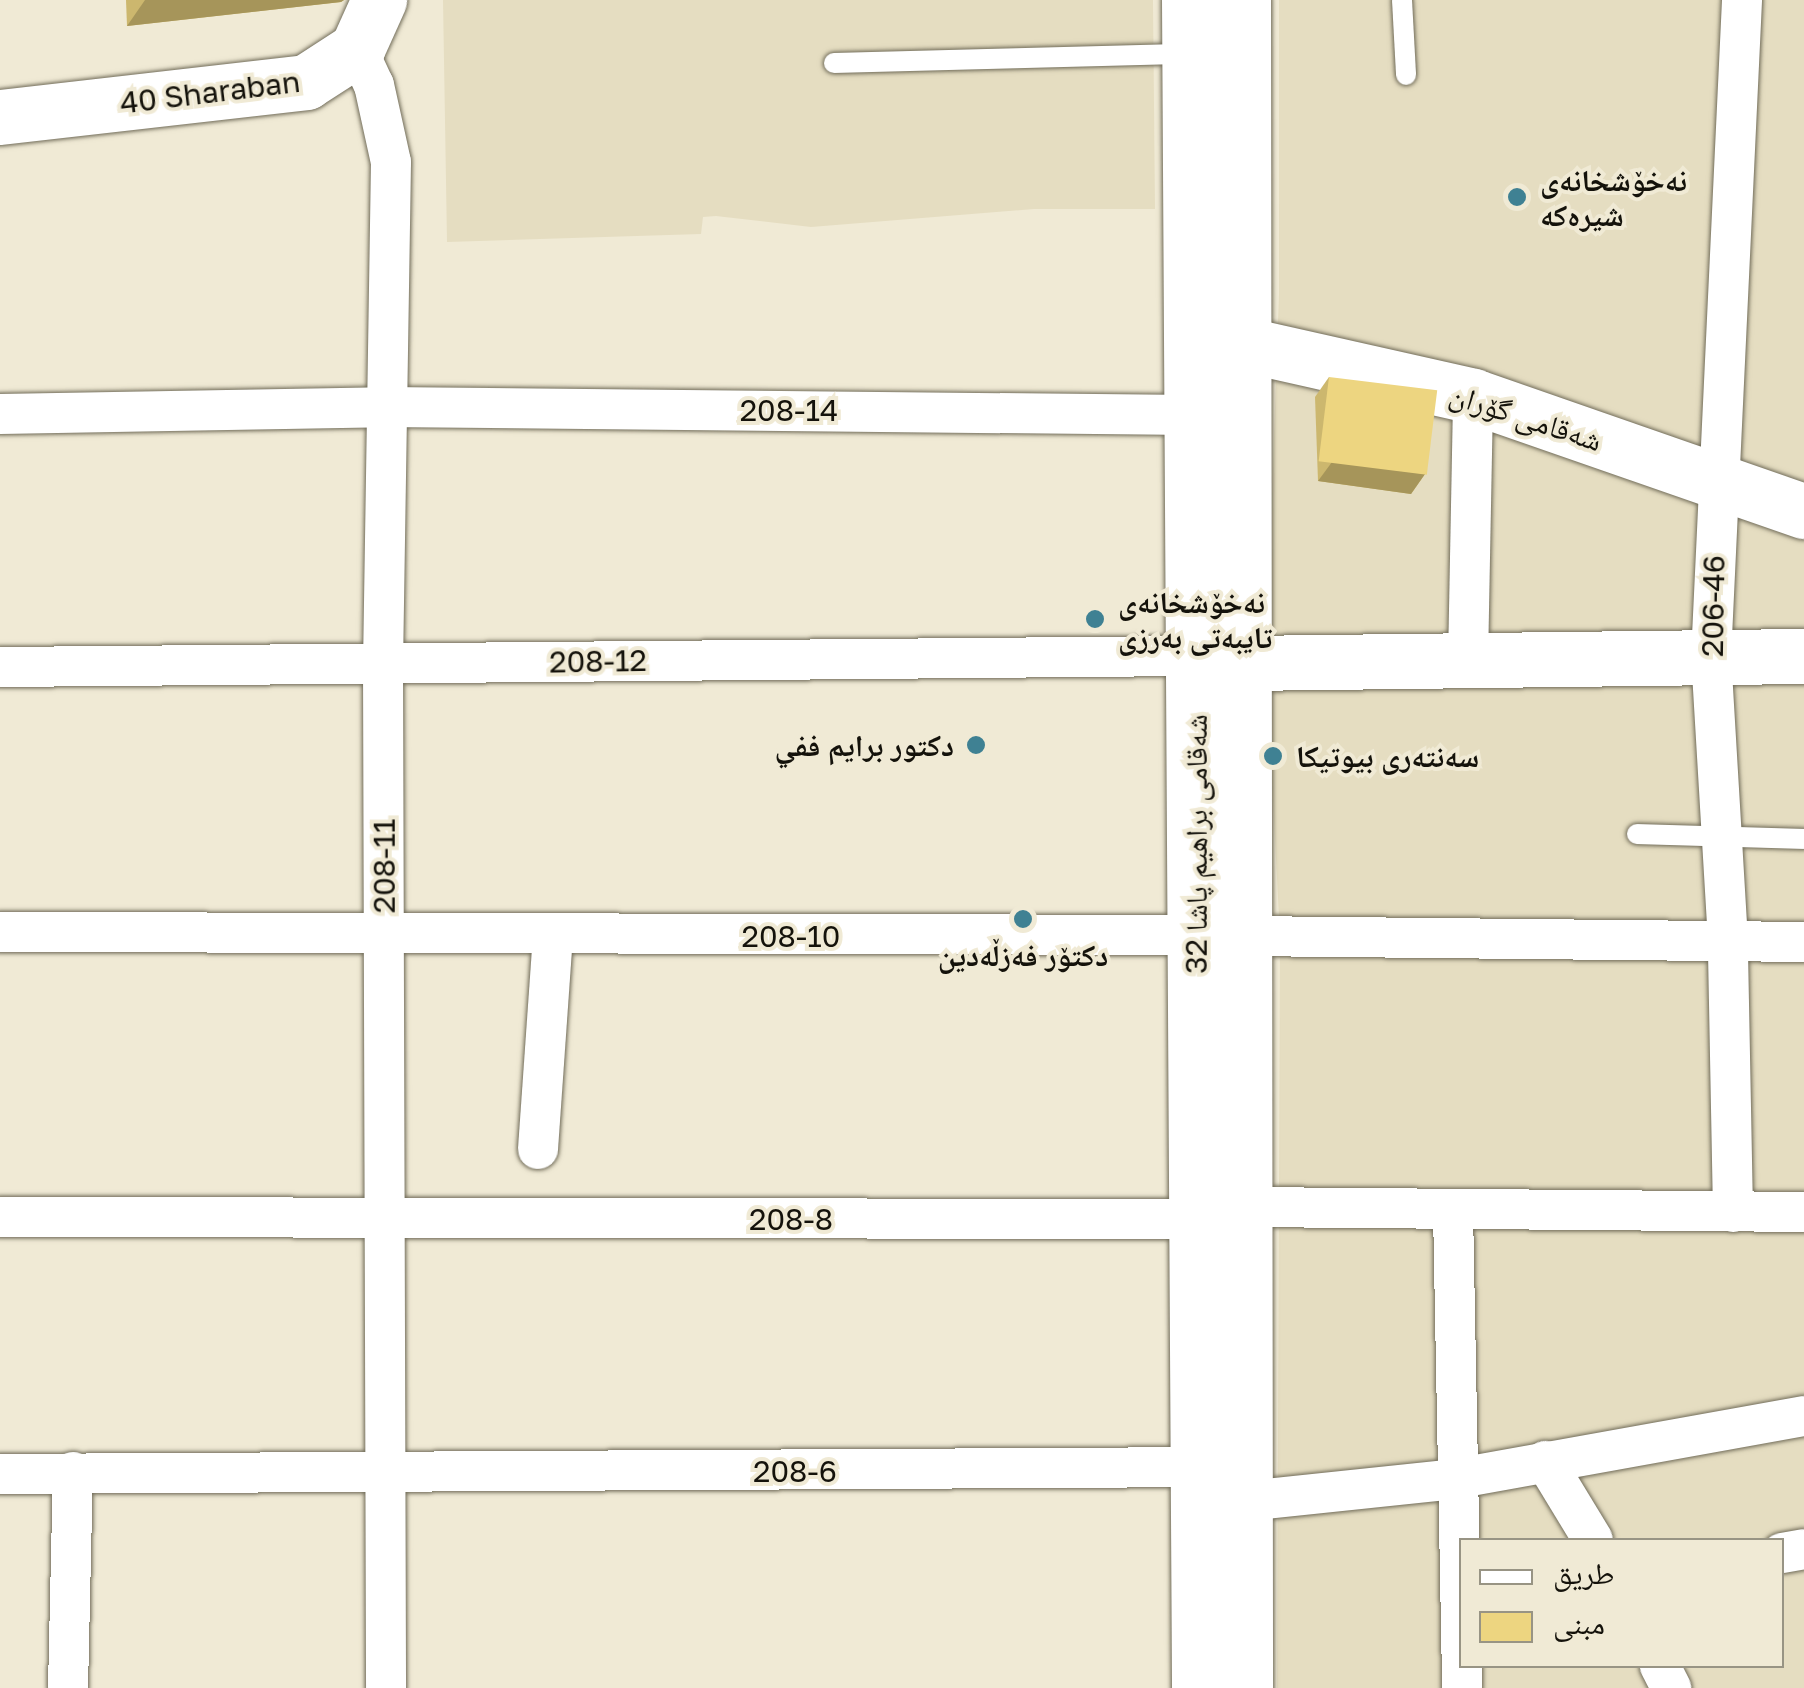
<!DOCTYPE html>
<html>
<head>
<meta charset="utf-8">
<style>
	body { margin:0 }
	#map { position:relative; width:1804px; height:1688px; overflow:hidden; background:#f0ead5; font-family:"Golos Text","Noto Naskh Arabic",sans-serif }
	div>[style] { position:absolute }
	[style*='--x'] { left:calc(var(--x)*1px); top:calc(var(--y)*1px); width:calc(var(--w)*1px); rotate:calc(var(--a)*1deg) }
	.built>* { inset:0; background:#e5ddc1 }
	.roads { filter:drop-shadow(0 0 2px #716c59) drop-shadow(0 0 2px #716c59) }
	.lane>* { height:20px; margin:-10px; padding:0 10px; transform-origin:10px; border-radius:10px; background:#fff }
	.street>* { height:40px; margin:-20px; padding:0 20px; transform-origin:20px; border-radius:20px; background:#fff }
	.secondary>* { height:55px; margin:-27.5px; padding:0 27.5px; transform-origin:27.5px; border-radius:27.5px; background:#fff }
	.wall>* { inset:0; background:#ccb76e }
	.shaded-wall>* { inset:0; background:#a6955a }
	.building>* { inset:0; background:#edd580; transform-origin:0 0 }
	.dots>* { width:28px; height:28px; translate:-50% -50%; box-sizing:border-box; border:5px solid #f0ead5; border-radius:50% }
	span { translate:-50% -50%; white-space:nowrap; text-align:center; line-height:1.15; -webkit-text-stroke:8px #f0ead5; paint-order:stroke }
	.street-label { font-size:30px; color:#14120b }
	.poi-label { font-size:30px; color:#14120b; font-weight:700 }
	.left { translate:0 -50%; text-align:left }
	.right { translate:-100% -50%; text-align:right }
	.legend { position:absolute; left:1459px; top:1538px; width:325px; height:130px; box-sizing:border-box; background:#f0ead5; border:2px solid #989484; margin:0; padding:12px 18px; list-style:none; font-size:30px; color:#14120b }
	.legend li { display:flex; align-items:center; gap:20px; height:50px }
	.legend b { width:50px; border:2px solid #989484 }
</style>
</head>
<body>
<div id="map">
	<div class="built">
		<div style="clip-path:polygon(443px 0,1153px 0,1155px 209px,1034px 209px,811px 227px,716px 216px,703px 217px,701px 234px,447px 242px)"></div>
		<div style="clip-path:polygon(evenodd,1279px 0,1804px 0,1804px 1688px,1277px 1688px,1280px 936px,1266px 665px,1279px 294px,1279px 0,1462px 1540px,1782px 1540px,1782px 1666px,1462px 1666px,1462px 1540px)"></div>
	</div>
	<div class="roads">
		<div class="lane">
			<div style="--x:1402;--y:0;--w:75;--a:86.9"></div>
			<div style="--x:834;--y:63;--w:354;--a:-1.5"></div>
			<div style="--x:1637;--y:834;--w:167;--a:1.7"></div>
		</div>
		<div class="street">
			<div style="--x:357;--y:49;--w:40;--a:65"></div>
			<div style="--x:374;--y:85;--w:79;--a:77.6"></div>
			<div style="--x:391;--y:162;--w:502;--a:90.91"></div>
			<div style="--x:383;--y:664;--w:1024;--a:89.83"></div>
			<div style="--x:0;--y:414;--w:384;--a:-1"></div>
			<div style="--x:384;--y:407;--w:809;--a:0.57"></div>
			<div style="--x:1468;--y:662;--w:266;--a:-88.9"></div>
			<div style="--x:0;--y:667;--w:1195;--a:-0.53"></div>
			<div style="--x:0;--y:932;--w:1197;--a:0.14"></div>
			<div style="--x:1244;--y:936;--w:560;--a:0.61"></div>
			<div style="--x:538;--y:1149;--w:214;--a:-86"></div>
			<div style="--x:1247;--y:1207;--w:557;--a:0.51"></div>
			<div style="--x:1453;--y:1210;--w:478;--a:88.9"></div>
			<div style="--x:1733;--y:1212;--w:271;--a:-91.1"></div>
			<div style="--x:1728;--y:941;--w:284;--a:-93.4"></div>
			<div style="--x:1711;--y:658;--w:659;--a:-87.3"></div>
			<div style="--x:0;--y:1217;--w:1200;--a:0.1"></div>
			<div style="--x:1545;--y:1461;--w:92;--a:58.7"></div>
			<div style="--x:0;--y:1474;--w:1202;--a:-0.33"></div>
			<div style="--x:1246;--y:1501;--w:209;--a:-6"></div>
			<div style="--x:1454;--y:1479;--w:356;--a:-10.2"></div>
			<div style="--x:1782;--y:1553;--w:22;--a:-10"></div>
			<div style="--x:1660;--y:1666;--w:25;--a:63"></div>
			<div style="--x:68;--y:1688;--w:216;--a:-88.7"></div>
		</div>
		<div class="secondary">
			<div style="--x:1189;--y:0;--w:1688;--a:89.66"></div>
			<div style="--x:1243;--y:0;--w:1688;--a:89.93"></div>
			<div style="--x:0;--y:117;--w:308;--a:-6.5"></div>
			<div style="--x:306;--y:82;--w:61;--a:-32.9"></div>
			<div style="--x:357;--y:49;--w:54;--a:-65.8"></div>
			<div style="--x:1243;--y:344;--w:236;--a:12.7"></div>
			<div style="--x:1473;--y:396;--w:350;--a:19.2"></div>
			<div style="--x:1244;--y:663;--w:560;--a:-0.72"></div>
		</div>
	</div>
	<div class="wall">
		<div style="clip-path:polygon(126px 0,344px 0,341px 2px,127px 26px)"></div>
		<div style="clip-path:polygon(1329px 377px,1425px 474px,1411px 494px,1318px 481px,1315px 397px)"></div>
	</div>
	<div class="shaded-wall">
		<div style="clip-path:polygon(145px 0,344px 0,341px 2px,127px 26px)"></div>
		<div style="clip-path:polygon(1332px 462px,1425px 474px,1411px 494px,1318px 481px)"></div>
	</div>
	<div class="building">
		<div style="left:1329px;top:377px;width:109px;height:85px;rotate:7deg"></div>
	</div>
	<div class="dots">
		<div style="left:1517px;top:197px;background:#3f8193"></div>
		<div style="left:1095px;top:619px;background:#3f8193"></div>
		<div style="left:976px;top:745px;background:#3f8193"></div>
		<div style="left:1273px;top:756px;background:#3f8193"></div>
		<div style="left:1023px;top:919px;background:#3f8193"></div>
	</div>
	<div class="street-label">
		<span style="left:210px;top:92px;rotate:-7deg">40 Sharaban</span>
		<span style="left:789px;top:410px">208-14</span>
		<span style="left:1526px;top:417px;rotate:18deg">شەقامی گۆران</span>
		<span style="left:1713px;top:606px;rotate:-89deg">206-46</span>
		<span style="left:598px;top:661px;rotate:-1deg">208-12</span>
		<span style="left:1196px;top:844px;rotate:-90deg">شەقامی براهیم پاشا 32</span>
		<span style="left:384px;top:866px;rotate:-90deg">208-11</span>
		<span style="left:791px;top:936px">208-10</span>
		<span style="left:791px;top:1219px">208-8</span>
		<span style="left:795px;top:1471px">208-6</span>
	</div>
	<div class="poi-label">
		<span class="left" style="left:1540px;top:197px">نەخۆشخانەی<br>شیرەکە</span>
		<span class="left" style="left:1118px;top:619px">نەخۆشخانەی<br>تایبەتی بەرزی</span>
		<span class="right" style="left:954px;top:745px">دكتور برايم ففي</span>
		<span class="left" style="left:1296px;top:756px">سەنتەری بیوتیکا</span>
		<span style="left:1023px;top:955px">دکتۆر فەزڵەدین</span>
	</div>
	<ul class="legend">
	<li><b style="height:12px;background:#fff"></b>طريق</li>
	<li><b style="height:28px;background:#edd580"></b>مبنى</li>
	</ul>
</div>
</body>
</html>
